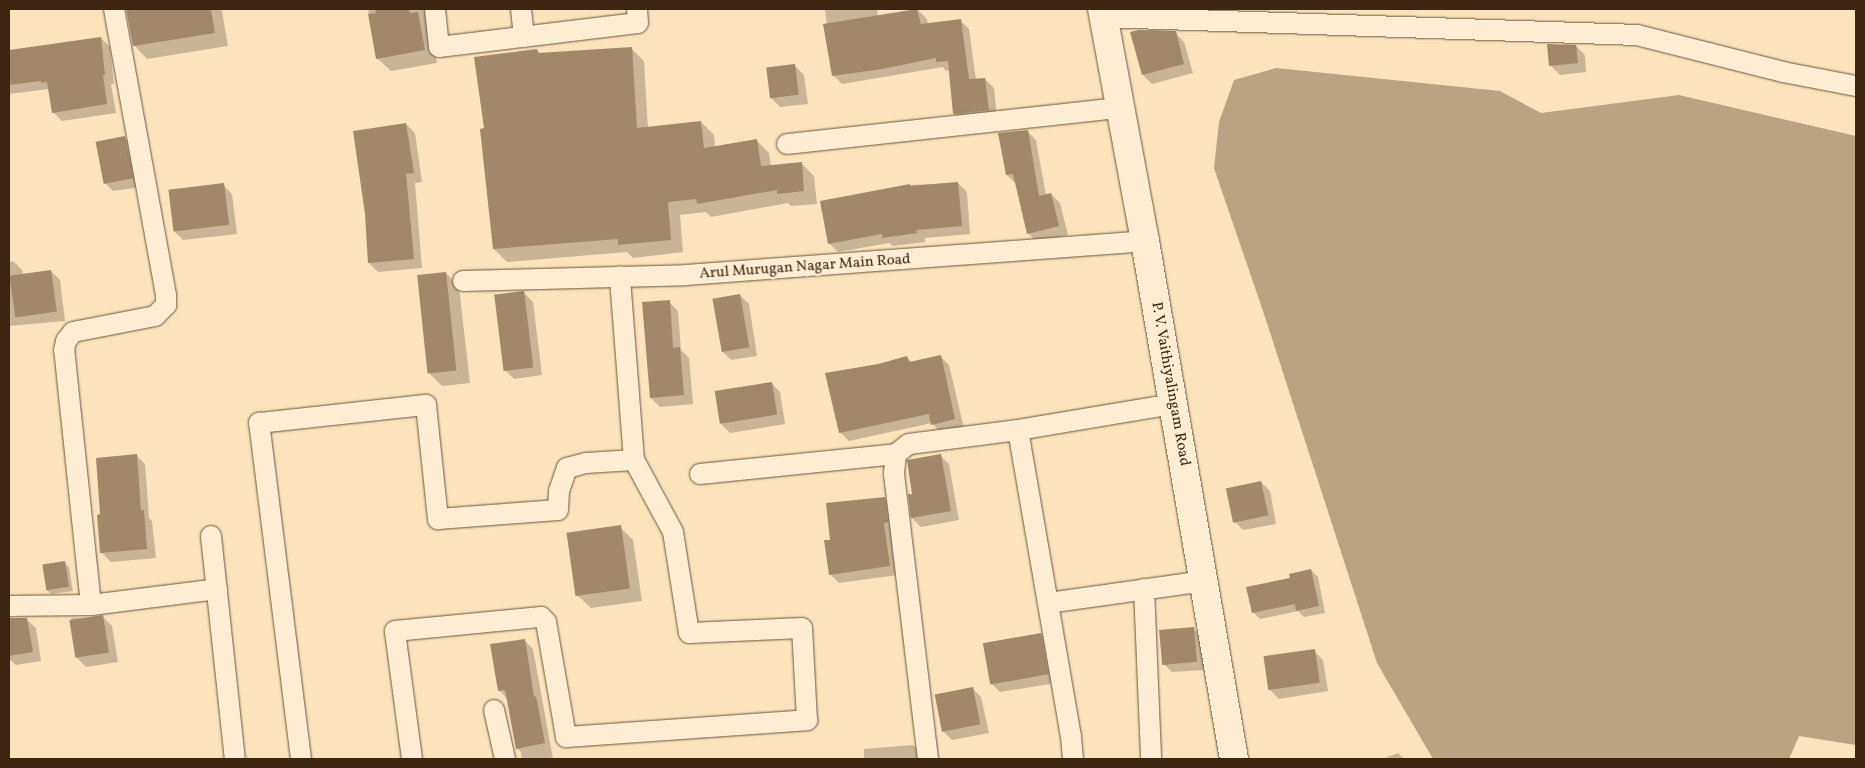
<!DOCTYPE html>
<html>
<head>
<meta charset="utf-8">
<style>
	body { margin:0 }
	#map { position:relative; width:1865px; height:768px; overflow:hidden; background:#fbe3bb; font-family:Vollkorn,serif }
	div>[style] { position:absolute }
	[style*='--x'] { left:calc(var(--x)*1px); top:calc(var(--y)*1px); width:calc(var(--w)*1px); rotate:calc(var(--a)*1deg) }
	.water>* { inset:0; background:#baa381 }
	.shadow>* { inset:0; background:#0003 }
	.building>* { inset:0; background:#a08869; transform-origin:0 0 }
	.roads { filter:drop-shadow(0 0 1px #6c553c) drop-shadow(0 0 1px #6c553c) }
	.street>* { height:20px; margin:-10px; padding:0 10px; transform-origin:10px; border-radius:10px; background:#fcedd3 }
	.secondary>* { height:28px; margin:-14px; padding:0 14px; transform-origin:14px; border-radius:14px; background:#fcedd3 }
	span { translate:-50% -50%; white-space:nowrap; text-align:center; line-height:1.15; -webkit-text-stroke:5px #fcedd3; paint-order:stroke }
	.street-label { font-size:15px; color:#3d2611 }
	.frame { position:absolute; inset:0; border:10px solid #3d2611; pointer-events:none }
</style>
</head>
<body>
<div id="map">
	<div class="water">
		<div style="clip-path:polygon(1276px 68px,1500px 91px,1541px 113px,1679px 95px,1856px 136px,1856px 745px,1799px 736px,1789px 759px,1433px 759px,1377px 663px,1265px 317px,1214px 168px,1219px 122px,1234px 80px)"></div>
	</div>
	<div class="shadow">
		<div style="clip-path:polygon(138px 9px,220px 9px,222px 11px,228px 46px,147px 59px,134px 45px,128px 10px)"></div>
		<div style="clip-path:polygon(368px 9px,427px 9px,437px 63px,391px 71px,377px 58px)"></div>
		<div style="clip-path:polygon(825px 9px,877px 9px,878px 18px,918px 10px,927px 19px,928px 25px,960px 20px,969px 29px,976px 80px,985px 79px,994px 88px,997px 119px,963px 122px,954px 113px,950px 70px,946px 71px,943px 67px,842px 84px,833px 75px)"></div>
		<div style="clip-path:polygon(1175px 33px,1184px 42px,1193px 73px,1152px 84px,1143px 75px)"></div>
		<div style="clip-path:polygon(101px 38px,110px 47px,114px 84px,111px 84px,116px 113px,62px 121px,53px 112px,49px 89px,9px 94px,9px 51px)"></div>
		<div style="clip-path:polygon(1576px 46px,1585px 55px,1586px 72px,1560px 75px,1551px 66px)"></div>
		<div style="clip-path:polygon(631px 48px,644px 61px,648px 128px,701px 122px,714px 135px,715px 148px,756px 140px,769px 153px,771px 166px,801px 163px,814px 176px,817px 204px,791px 206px,788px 203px,711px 217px,706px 212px,680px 215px,683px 252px,633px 258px,627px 252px,507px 262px,494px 249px,485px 129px,537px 50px,541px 54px)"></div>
		<div style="clip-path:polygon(795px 66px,804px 75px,808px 104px,780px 107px,771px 98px)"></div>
		<div style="clip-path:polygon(406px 124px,415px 133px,422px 182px,415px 183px,422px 268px,378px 272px,369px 263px)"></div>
		<div style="clip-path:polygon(1027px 131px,1036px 140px,1046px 195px,1051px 194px,1060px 203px,1068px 235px,1037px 242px,1028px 233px,1016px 184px,1007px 175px)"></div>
		<div style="clip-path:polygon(125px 138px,134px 147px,141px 187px,113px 191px,104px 182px)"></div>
		<div style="clip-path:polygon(958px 183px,967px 192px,970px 234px,925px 238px,925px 242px,893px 246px,889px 243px,838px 252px,829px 243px,910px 185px)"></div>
		<div style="clip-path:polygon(223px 185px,232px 194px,237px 234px,183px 240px,174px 231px)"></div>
		<div style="clip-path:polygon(13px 261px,22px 270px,23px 274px,51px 271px,60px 280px,65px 321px,9px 326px,9px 262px)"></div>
		<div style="clip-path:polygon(446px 273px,459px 287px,470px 383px,442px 386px,428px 372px)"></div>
		<div style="clip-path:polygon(524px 293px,533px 302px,542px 375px,514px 379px,505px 370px)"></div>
		<div style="clip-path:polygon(740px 295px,749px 304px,757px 356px,731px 360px,722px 351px)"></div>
		<div style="clip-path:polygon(669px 302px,678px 311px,681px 350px,689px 358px,693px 404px,660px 407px,651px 398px)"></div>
		<div style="clip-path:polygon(940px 356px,949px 365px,964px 428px,942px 434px,932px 423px,849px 441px,840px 432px,879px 365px,907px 357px,912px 363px)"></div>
		<div style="clip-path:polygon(771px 383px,780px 392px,785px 424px,730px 433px,721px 424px)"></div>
		<div style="clip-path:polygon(136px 455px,145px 464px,149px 518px,152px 521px,156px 558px,111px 562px,102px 553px,101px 516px)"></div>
		<div style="clip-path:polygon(940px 455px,949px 464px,959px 520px,921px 527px,912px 518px,910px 496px,913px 495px)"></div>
		<div style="clip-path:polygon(1261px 482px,1270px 491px,1276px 524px,1243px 530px,1234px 521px)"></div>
		<div style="clip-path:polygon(884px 498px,893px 507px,898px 575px,839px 583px,830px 574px,831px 541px)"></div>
		<div style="clip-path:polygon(620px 527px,633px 540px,642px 601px,591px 608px,577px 595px)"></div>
		<div style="clip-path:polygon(64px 563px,69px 567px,73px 591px,51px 594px,47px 590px)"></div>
		<div style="clip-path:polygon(1311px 570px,1318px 577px,1325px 613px,1304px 617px,1298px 611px,1260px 619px,1253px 612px,1291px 579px)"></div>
		<div style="clip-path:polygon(103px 617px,112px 626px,118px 662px,86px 667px,77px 658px,71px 618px)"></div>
		<div style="clip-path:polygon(9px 618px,26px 619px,36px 628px,41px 661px,16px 665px,9px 659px)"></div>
		<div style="clip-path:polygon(1194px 629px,1203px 638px,1205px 670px,1172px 672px,1163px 663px)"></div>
		<div style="clip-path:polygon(1041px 634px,1050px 643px,1056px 683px,1000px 692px,991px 683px,984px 643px)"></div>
		<div style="clip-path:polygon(524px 640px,533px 649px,553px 759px,522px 759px,521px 752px,517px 748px,508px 700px,499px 690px)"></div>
		<div style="clip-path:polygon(1314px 651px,1323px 660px,1328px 691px,1279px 699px,1270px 690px)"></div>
		<div style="clip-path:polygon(972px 688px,981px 697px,989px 733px,952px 740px,943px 731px)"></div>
		<div style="clip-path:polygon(913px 745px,922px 754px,923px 759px,864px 759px,864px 749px)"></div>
		<div style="clip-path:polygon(1398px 753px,1404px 759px,1383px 759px)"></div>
	</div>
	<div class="building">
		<div style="clip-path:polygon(126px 9px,211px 9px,215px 33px,133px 46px)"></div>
		<div style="clip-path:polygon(375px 9px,409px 9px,410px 13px,418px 12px,425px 50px,376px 59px,368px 14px,376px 13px)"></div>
		<div style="clip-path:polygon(917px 9px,921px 24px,961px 19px,969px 79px,985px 78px,989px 110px,953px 114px,948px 61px,936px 62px,936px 58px,882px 69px,832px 76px,823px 24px)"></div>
		<div style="clip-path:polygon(1139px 30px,1176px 31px,1184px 64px,1142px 75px,1130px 32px)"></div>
		<div style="clip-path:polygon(101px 37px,105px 75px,103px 75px,107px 104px,52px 113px,47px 82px,41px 83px,41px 81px,9px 85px,9px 50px)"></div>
		<div style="clip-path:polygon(1547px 44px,1576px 45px,1578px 63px,1549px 66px)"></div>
		<div style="clip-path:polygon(632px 47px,637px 128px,701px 121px,704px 148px,757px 139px,761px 166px,802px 162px,804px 191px,777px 194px,777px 190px,697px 204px,696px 199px,668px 202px,671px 240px,618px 245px,618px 239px,493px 249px,480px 129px,484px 128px,474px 57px,537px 49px,538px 53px)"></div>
		<div style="left:795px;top:64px;width:31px;height:29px;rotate:83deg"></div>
		<div style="clip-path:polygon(406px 123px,414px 173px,406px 174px,414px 259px,368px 263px,365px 214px,353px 131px)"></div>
		<div style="clip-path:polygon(1028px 130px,1039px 196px,1051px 193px,1059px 226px,1027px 234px,1013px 174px,1006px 175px,998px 133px)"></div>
		<div style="left:125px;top:136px;width:43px;height:30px;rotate:79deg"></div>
		<div style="clip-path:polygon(958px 182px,962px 226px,916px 230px,917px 233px,882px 238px,882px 234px,828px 244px,820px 201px,910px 184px,910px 186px)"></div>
		<div style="left:224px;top:183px;width:42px;height:56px;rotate:83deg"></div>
		<div style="left:51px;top:270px;width:42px;height:42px;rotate:82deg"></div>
		<div style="left:446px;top:272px;width:99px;height:29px;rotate:84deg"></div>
		<div style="left:524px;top:291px;width:77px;height:30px;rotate:83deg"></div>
		<div style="left:740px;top:294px;width:54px;height:28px;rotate:80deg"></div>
		<div style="clip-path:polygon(670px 300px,673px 348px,680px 347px,684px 395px,650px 398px,642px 302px)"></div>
		<div style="clip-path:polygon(941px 355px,955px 419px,931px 425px,929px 414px,839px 433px,825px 373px,878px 364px,907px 356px,909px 362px)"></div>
		<div style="left:772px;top:382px;width:33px;height:58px;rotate:81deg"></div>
		<div style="clip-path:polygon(137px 454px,141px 511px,144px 510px,147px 549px,100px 553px,97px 515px,100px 514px,96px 458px)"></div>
		<div style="clip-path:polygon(941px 454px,951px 511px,911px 518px,908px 494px,912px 494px,907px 460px)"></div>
		<div style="left:1261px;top:481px;width:35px;height:36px;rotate:78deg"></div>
		<div style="clip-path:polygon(885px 497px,888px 522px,884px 523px,890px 566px,829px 575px,824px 540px,830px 540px,826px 503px)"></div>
		<div style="left:621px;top:525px;width:64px;height:55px;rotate:82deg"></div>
		<div style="left:65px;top:561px;width:26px;height:23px;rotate:81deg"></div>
		<div style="clip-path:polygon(1311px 569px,1319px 606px,1296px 611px,1295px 604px,1252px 613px,1246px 587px,1290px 578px,1289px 574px)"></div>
		<div style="left:103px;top:615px;width:38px;height:34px;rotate:81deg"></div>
		<div style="clip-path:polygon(9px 618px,27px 618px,33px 652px,9px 656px)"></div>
		<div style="left:1194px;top:627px;width:35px;height:35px;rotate:85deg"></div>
		<div style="left:1041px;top:633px;width:42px;height:59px;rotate:80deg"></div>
		<div style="clip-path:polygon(525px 639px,534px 697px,536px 696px,545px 743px,516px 749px,505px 690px,498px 691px,490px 644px)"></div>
		<div style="left:1315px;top:649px;width:34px;height:52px;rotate:82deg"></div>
		<div style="left:973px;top:687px;width:38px;height:39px;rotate:79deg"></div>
	</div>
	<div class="roads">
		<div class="street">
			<div style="--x:435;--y:9;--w:38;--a:84"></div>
			<div style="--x:439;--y:47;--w:200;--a:-6.9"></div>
			<div style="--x:638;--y:23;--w:14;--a:-94"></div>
			<div style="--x:521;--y:9;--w:28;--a:84"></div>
			<div style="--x:1104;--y:17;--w:533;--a:1.93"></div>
			<div style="--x:1637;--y:35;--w:151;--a:14.2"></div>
			<div style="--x:1783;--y:72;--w:74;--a:10.9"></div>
			<div style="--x:787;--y:144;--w:336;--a:-6.2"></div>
			<div style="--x:463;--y:281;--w:223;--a:-1.5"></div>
			<div style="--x:686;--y:275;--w:460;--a:-4.2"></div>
			<div style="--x:1018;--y:430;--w:311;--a:80.2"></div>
			<div style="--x:1071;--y:736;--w:23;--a:85"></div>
			<div style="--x:896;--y:454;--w:20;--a:96"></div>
			<div style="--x:894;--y:474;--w:287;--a:83.2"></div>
			<div style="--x:700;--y:474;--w:197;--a:-5.8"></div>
			<div style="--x:896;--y:454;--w:16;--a:-38"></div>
			<div style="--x:909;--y:444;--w:110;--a:-7.3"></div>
			<div style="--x:1018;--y:430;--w:157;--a:-9.5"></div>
			<div style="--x:211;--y:536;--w:224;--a:83.9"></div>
			<div style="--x:1144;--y:589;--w:170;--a:87.6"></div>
			<div style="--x:1048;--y:603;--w:159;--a:-8"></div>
			<div style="--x:91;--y:605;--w:256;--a:-96"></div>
			<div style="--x:64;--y:350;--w:9;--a:-77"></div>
			<div style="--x:66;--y:341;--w:11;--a:-52"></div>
			<div style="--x:73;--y:332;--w:84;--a:-11"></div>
			<div style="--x:155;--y:316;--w:16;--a:-45"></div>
			<div style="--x:166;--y:305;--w:10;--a:-90"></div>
			<div style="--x:166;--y:295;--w:291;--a:-100.3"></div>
			<div style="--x:9;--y:606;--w:82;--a:-0.7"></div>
			<div style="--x:91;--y:605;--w:127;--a:-7.2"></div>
			<div style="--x:494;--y:710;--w:50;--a:77.3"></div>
			<div style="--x:301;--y:759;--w:339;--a:-97.1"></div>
			<div style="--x:259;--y:423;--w:168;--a:-6.2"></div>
			<div style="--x:426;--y:405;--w:115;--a:84"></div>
			<div style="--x:438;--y:519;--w:120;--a:-4.3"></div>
			<div style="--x:558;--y:510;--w:19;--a:-87"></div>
			<div style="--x:559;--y:491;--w:24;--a:-71"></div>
			<div style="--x:567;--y:468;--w:20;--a:-15"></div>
			<div style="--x:586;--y:463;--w:48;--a:-3.6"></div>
			<div style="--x:412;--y:759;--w:129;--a:-97.6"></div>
			<div style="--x:395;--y:631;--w:147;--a:-5.5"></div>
			<div style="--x:541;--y:617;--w:7;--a:45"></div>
			<div style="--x:546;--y:622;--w:117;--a:80.1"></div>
			<div style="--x:566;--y:737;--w:242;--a:-4"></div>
			<div style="--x:807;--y:720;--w:92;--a:-93.1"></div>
			<div style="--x:802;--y:628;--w:113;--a:177.5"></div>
			<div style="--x:689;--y:633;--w:102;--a:-99"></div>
			<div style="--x:673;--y:532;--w:82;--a:-118.4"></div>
			<div style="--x:634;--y:460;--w:184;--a:-94.4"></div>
		</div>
		<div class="secondary">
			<div style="--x:1102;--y:9;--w:236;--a:79.5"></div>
			<div style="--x:1145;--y:241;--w:526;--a:80.25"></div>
		</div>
	</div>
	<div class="street-label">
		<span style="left:805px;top:267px;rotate:-4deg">Arul Murugan Nagar Main Road</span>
		<span style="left:1170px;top:384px;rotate:80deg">P. V. Vaithiyalingam Road</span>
	</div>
	<div class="frame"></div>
</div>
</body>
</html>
